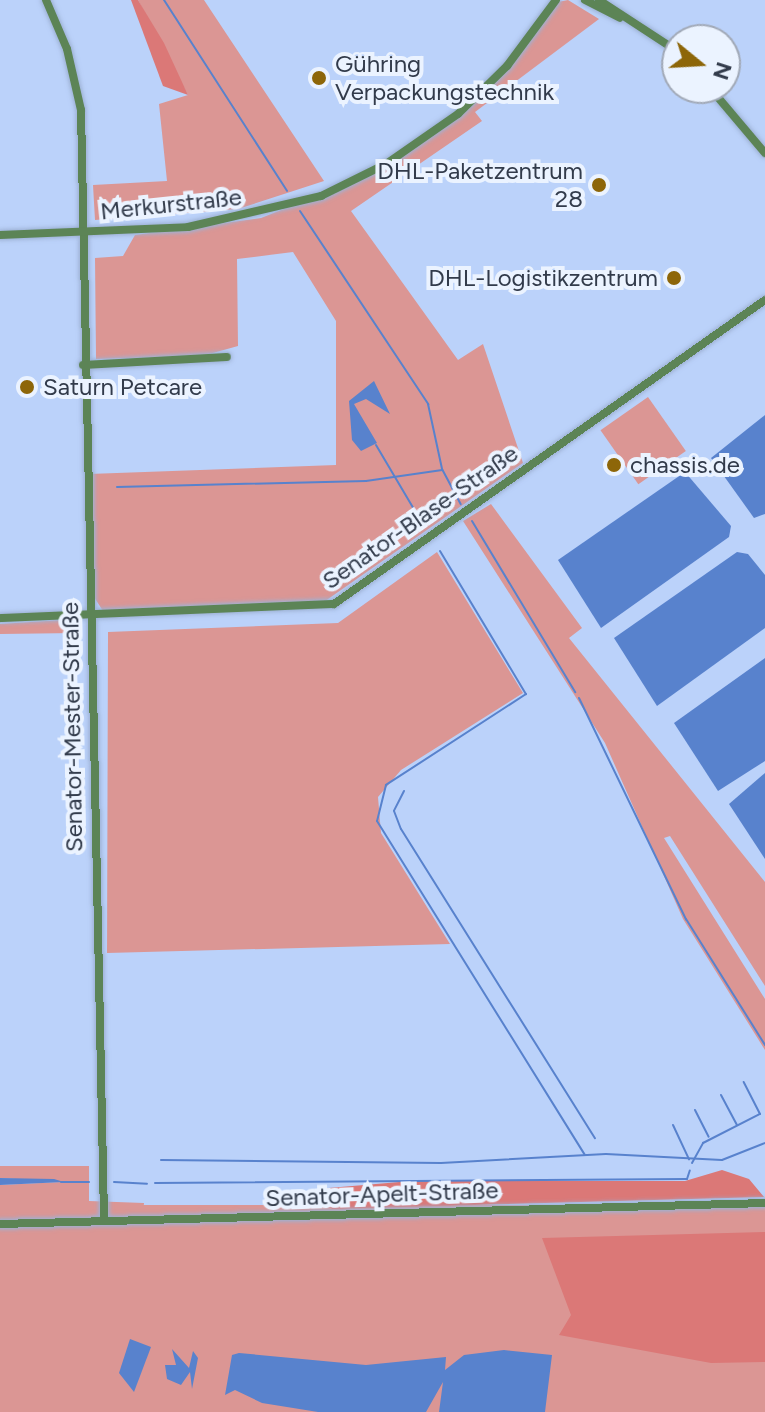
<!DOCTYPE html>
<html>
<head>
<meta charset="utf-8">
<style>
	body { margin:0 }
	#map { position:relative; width:765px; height:1412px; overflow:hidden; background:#bbd2fa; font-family:Figtree,sans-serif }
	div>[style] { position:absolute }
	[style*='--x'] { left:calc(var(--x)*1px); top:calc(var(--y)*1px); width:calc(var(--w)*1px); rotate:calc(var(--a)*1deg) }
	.green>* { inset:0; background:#db9694; transform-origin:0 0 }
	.forest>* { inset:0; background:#db7877 }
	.water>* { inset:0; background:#5882cd }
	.stream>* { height:2px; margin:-1px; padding:0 1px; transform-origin:1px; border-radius:1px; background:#5882cd }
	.roads { filter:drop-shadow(0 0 2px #9db1d4) drop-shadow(0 0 2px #9db1d4) }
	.minor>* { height:8px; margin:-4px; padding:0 4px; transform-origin:4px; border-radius:4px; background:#5c8456 }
	.dots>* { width:22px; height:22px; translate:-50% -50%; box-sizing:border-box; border:4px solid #ebf3ff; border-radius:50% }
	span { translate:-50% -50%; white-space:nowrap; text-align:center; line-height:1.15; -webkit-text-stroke:8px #ebf3ff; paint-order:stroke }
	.poi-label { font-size:24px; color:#323b4b }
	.left { translate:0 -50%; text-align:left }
	.right { translate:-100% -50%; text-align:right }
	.street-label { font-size:24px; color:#323b4b }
	.north { position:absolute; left:661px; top:24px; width:80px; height:80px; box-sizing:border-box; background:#ebf3ff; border:2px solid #a1a9b7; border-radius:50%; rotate:108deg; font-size:22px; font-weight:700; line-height:32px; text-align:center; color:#323b4b }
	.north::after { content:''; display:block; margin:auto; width:28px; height:36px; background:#8d6609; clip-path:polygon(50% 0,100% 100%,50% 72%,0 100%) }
</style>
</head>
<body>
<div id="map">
	<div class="green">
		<div style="clip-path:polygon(138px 0,204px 0,324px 181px,238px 209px,95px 220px,93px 185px,167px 181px,159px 104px,188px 95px)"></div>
		<div style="clip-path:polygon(568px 0,599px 19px,475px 112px,482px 121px,351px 211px,458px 360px,483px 344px,523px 463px,321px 604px,103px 611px,94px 597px,89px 474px,336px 465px,336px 321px,293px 252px,237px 259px,238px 346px,202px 356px,96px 359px,95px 258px,123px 256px,135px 235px,261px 218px,375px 173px,467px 109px,558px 2px)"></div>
		<div style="left:648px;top:397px;width:66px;height:58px;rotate:55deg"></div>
		<div style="clip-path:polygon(491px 504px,582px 628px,569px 638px,765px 882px,765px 986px,670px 836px,664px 838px,765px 999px,765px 1050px,683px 919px,605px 743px,463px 521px)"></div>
		<div style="clip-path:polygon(437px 552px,523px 693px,401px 770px,378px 797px,381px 833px,450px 944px,107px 953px,108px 632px,338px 623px)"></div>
		<div style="clip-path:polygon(77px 619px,77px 633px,0 634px,0 624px)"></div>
		<div style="clip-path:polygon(0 1166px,89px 1166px,89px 1201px,144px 1203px,143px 1214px,0 1218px,0 1185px,62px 1182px,0 1178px)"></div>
		<div style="left:765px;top:1205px;width:207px;height:765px;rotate:90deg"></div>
	</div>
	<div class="forest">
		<div style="clip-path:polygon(131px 0,138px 0,164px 43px,188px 95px,163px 86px)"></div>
		<div style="clip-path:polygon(722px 1170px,749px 1179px,764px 1197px,332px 1209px,317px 1189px,411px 1181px,685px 1181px)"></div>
		<div style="clip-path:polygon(765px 1232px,765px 1362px,711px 1363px,559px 1335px,571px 1315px,542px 1238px)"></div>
	</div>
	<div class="water">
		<div style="clip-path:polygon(374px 381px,390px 414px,366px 399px,354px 404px,377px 443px,361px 451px,352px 440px,349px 401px)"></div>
		<div style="clip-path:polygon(765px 415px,765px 514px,754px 518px,711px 458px)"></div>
		<div style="clip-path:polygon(685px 472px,731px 526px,729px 537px,601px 628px,558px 560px)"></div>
		<div style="clip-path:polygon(737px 552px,748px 554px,765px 575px,765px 628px,657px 706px,614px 638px)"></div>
		<div style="clip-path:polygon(765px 658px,765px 761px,718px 791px,674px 723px)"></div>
		<div style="clip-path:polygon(765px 773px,765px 859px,729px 804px)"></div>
		<div style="clip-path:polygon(0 1178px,54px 1179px,64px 1182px,0 1185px)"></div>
		<div style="clip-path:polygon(130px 1339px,151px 1347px,134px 1392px,119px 1373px)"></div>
		<div style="clip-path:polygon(172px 1349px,189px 1368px,193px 1351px,198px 1358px,192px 1389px,190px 1372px,181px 1385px,167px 1379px,165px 1365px,176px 1365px)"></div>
		<div style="clip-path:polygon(504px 1350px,552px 1355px,545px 1412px,439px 1412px,443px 1382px,426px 1412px,318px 1412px,262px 1403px,235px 1390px,225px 1395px,232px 1355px,239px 1353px,366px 1365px,446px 1357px,445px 1370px,464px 1355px)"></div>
	</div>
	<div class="stream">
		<div style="--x:164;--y:0;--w:227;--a:57.2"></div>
		<div style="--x:300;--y:211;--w:232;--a:56.4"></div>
		<div style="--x:428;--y:404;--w:66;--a:77.8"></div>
		<div style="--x:442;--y:469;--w:40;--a:62"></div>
		<div style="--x:376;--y:445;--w:88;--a:59.4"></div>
		<div style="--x:117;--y:487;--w:249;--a:-1.4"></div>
		<div style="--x:366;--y:481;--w:77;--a:-8.2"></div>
		<div style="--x:472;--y:521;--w:200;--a:58.9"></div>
		<div style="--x:440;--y:551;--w:167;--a:59"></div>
		<div style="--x:526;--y:694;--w:167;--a:147"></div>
		<div style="--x:386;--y:785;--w:37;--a:104"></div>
		<div style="--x:377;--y:821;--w:393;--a:58.1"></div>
		<div style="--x:579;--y:698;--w:246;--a:64.2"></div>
		<div style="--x:686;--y:919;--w:149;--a:57.9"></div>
		<div style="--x:404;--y:791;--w:22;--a:117"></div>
		<div style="--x:394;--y:811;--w:19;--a:69"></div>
		<div style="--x:401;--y:829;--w:365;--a:57.9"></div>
		<div style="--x:721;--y:1095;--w:34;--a:62"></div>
		<div style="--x:695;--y:1110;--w:30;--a:63"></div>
		<div style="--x:673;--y:1125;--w:38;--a:65"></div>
		<div style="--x:161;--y:1160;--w:280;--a:0.6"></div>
		<div style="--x:441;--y:1163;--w:165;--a:-3.1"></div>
		<div style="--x:606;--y:1154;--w:116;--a:3"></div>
		<div style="--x:722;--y:1160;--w:46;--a:-21.6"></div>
		<div style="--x:692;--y:1163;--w:23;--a:-61"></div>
		<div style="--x:703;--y:1143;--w:64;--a:-27"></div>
		<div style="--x:760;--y:1114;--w:36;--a:-117"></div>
		<div style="--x:61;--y:1182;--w:28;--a:0"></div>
		<div style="--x:114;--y:1182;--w:33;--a:3"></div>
		<div style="--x:155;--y:1183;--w:532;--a:-0.43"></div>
		<div style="--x:687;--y:1179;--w:9;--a:-72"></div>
	</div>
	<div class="roads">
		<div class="minor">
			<div style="--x:46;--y:0;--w:53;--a:66.8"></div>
			<div style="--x:67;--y:49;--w:63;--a:77.1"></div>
			<div style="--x:81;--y:110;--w:1111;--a:88.81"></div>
			<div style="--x:585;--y:0;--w:39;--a:27"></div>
			<div style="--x:599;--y:0;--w:93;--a:33.2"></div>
			<div style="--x:710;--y:88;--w:85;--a:49.8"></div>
			<div style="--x:0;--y:235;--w:188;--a:-2.4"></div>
			<div style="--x:188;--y:227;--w:137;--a:-13.1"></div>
			<div style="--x:321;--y:196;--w:72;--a:-26.2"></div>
			<div style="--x:386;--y:164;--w:88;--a:-34.8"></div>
			<div style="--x:458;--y:114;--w:69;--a:-44.4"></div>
			<div style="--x:507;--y:66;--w:82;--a:-53.4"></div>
			<div style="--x:83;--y:365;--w:144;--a:-3.2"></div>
			<div style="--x:0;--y:618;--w:334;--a:-2.4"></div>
			<div style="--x:334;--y:604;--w:527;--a:-35.2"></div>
			<div style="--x:0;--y:1224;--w:765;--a:-1.57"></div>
		</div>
	</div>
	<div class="dots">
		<div style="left:319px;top:78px;background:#8d6609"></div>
		<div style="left:599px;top:185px;background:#8d6609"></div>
		<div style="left:674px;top:278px;background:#8d6609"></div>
		<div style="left:27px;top:387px;background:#8d6609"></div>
		<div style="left:614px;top:465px;background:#8d6609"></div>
	</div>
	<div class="poi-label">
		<span class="left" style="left:335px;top:78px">Gühring<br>Verpackungstechnik</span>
		<span class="right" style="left:583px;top:185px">DHL-Paketzentrum<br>28</span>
		<span class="right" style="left:658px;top:278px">DHL-Logistikzentrum</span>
		<span class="left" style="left:43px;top:387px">Saturn Petcare</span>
		<span class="left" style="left:630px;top:465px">chassis.de</span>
	</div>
	<div class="street-label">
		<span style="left:171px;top:204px;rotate:-6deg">Merkurstraße</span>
		<span style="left:420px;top:517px;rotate:-35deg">Senator-Blase-Straße</span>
		<span style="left:72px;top:727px;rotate:-91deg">Senator-Mester-Straße</span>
		<span style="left:382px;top:1194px;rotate:-2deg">Senator-Apelt-Straße</span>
	</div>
	<div class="north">N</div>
</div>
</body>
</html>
